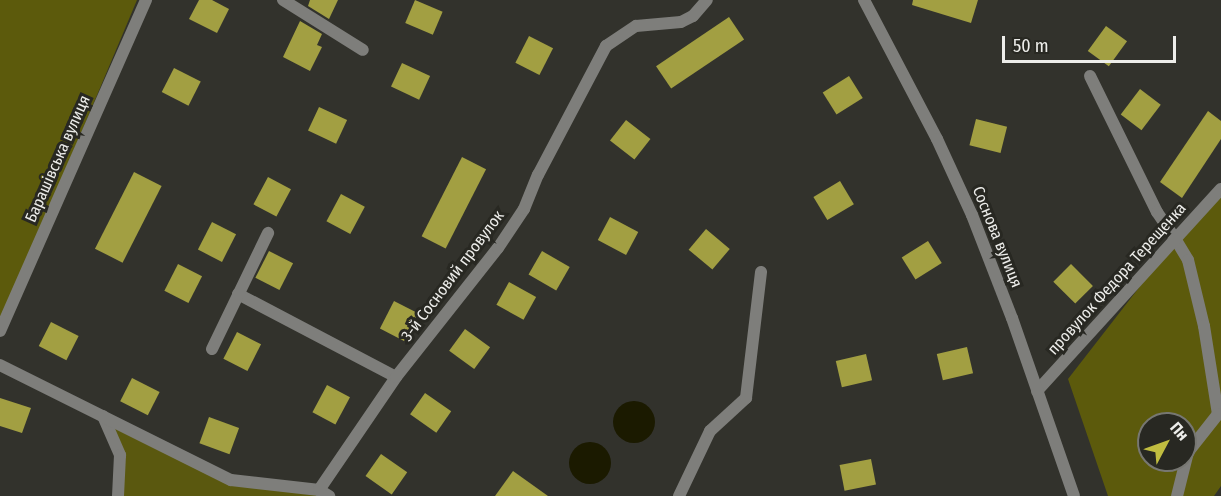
<!DOCTYPE html>
<html>
<head>
<meta charset="utf-8">
<style>
	body { margin:0 }
	#map { position:relative; width:1221px; height:496px; overflow:hidden; background:#32322c; font-family:"Fira Sans Condensed",sans-serif }
	div>[style] { position:absolute }
	[style*='--x'] { left:calc(var(--x)*1px); top:calc(var(--y)*1px); width:calc(var(--w)*1px); rotate:calc(var(--a)*1deg) }
	.green>* { inset:0; background:#5a580f }
	.forest>* { inset:0; background:#5c5a0c }
	.water>* { inset:0; background:#1b1a00 }
	.round { border-radius:50% }
	.building>* { inset:0; background:#a29f42; transform-origin:0 0 }
	.service>* { height:12px; margin:-6px; padding:0 6px; transform-origin:6px; border-radius:6px; background:#7e7e7b }
	.minor>* { height:12px; margin:-6px; padding:0 6px; transform-origin:6px; border-radius:6px; background:#7e7e7b }
	.tertiary>* { height:12px; margin:-6px; padding:0 6px; transform-origin:6px; border-radius:6px; background:#7e7e7b }
	span { translate:-50% -50%; white-space:nowrap; text-align:center; line-height:1.15; -webkit-text-stroke:6px #282822; paint-order:stroke }
	.street-label { font-size:16px; color:#ededea }
	.north { position:absolute; left:1137px; top:412px; width:60px; height:60px; box-sizing:border-box; background:#282822; border:2px solid #777772; border-radius:50%; rotate:49deg; font-size:16px; font-weight:700; line-height:24px; text-align:center; color:#ededea }
	.north::after { content:''; display:block; margin:auto; width:21px; height:27px; background:#c1bd40; clip-path:polygon(50% 0,100% 100%,50% 72%,0 100%) }
	.scale { position:absolute; left:1002px; top:36px; width:174px; height:27px; box-sizing:border-box; border:3px solid #ededea; border-top:0; padding-left:8px; font-size:18px; line-height:21px; white-space:nowrap; color:#ededea; -webkit-text-stroke:4px #282822; paint-order:stroke }
</style>
</head>
<body>
<div id="map">
	<div class="green">
		<div style="clip-path:polygon(103px 416px,231px 480px,329px 496px,118px 496px,120px 455px)"></div>
	</div>
	<div class="forest">
		<div style="clip-path:polygon(0 0,137px 0,0 326px)"></div>
		<div style="clip-path:polygon(evenodd,1221px 189px,1221px 486px,1214px 496px,1108px 496px,1068px 379px,1176px 240px,1221px 189px,1149px 424px,1185px 424px,1185px 460px,1149px 460px,1149px 424px)"></div>
	</div>
	<div class="water">
		<div class="round" style="left:613px;top:401px;width:42px;height:42px"></div>
		<div class="round" style="left:569px;top:442px;width:42px;height:42px"></div>
	</div>
	<div class="building">
		<div style="clip-path:polygon(199px 0,212px 0,229px 9px,217px 33px,189px 19px)"></div>
		<div style="clip-path:polygon(310px 0,338px 0,329px 19px,308px 6px)"></div>
		<div style="left:415px;top:0;width:30px;height:25px;rotate:23deg"></div>
		<div style="clip-path:polygon(913px 0,978px 0,971px 23px,912px 5px)"></div>
		<div style="left:729px;top:17px;width:27px;height:88px;rotate:56deg"></div>
		<div style="clip-path:polygon(300px 21px,322px 34px,317px 45px,322px 47px,310px 71px,283px 57px)"></div>
		<div style="left:1106px;top:26px;width:26px;height:31px;rotate:36deg"></div>
		<div style="left:529px;top:36px;width:27px;height:30px;rotate:27deg"></div>
		<div style="left:402px;top:63px;width:31px;height:26px;rotate:25deg"></div>
		<div style="left:174px;top:68px;width:30px;height:27px;rotate:27deg"></div>
		<div style="left:849px;top:76px;width:26px;height:31px;rotate:58deg"></div>
		<div style="left:1140px;top:89px;width:26px;height:32px;rotate:37deg"></div>
		<div style="left:319px;top:107px;width:31px;height:26px;rotate:25deg"></div>
		<div style="clip-path:polygon(1208px 111px,1221px 121px,1221px 139px,1182px 198px,1160px 182px)"></div>
		<div style="left:976px;top:119px;width:32px;height:27px;rotate:14deg"></div>
		<div style="left:626px;top:120px;width:31px;height:26px;rotate:38deg"></div>
		<div style="left:462px;top:157px;width:27px;height:89px;rotate:27deg"></div>
		<div style="left:134px;top:172px;width:31px;height:86px;rotate:27deg"></div>
		<div style="left:268px;top:177px;width:26px;height:31px;rotate:28deg"></div>
		<div style="left:840px;top:181px;width:27px;height:31px;rotate:59deg"></div>
		<div style="left:341px;top:194px;width:27px;height:31px;rotate:28deg"></div>
		<div style="left:610px;top:217px;width:32px;height:26px;rotate:28deg"></div>
		<div style="left:212px;top:222px;width:27px;height:31px;rotate:27deg"></div>
		<div style="left:706px;top:229px;width:31px;height:27px;rotate:40deg"></div>
		<div style="left:928px;top:241px;width:26px;height:31px;rotate:58deg"></div>
		<div style="left:269px;top:251px;width:27px;height:30px;rotate:27deg"></div>
		<div style="left:542px;top:251px;width:32px;height:27px;rotate:30deg"></div>
		<div style="left:178px;top:264px;width:27px;height:30px;rotate:27deg"></div>
		<div style="left:1071px;top:264px;width:31px;height:25px;rotate:45deg"></div>
		<div style="left:509px;top:282px;width:31px;height:26px;rotate:29deg"></div>
		<div style="left:394px;top:301px;width:27px;height:31px;rotate:27deg"></div>
		<div style="left:51px;top:322px;width:31px;height:27px;rotate:27deg"></div>
		<div style="left:465px;top:329px;width:31px;height:27px;rotate:36deg"></div>
		<div style="left:237px;top:332px;width:27px;height:30px;rotate:27deg"></div>
		<div style="left:967px;top:347px;width:27px;height:31px;rotate:77deg"></div>
		<div style="left:866px;top:354px;width:27px;height:31px;rotate:77deg"></div>
		<div style="left:132px;top:378px;width:31px;height:26px;rotate:27deg"></div>
		<div style="left:327px;top:385px;width:26px;height:31px;rotate:28deg"></div>
		<div style="left:425px;top:393px;width:32px;height:26px;rotate:35deg"></div>
		<div style="clip-path:polygon(0 398px,31px 408px,22px 433px,0 426px)"></div>
		<div style="left:209px;top:417px;width:32px;height:28px;rotate:20deg"></div>
		<div style="left:381px;top:454px;width:32px;height:27px;rotate:35deg"></div>
		<div style="left:871px;top:459px;width:26px;height:32px;rotate:79deg"></div>
		<div style="clip-path:polygon(513px 471px,548px 496px,495px 496px)"></div>
	</div>
	<div class="service">
		<div style="--x:283;--y:0;--w:94;--a:32"></div>
		<div style="--x:1090;--y:76;--w:152;--a:63.8"></div>
		<div style="--x:1157;--y:212;--w:34;--a:56"></div>
		<div style="--x:238;--y:294;--w:178;--a:27.7"></div>
		<div style="--x:212;--y:349;--w:129;--a:-64.2"></div>
		<div style="--x:103;--y:416;--w:43;--a:66.4"></div>
		<div style="--x:120;--y:455;--w:41;--a:92.8"></div>
		<div style="--x:679;--y:496;--w:72;--a:-64.5"></div>
		<div style="--x:710;--y:431;--w:49;--a:-42.5"></div>
		<div style="--x:746;--y:398;--w:127;--a:-83.2"></div>
	</div>
	<div class="minor">
		<div style="--x:1176;--y:240;--w:23;--a:59"></div>
		<div style="--x:1188;--y:260;--w:68;--a:76.4"></div>
		<div style="--x:1204;--y:326;--w:89;--a:81"></div>
		<div style="--x:1218;--y:414;--w:48;--a:128.3"></div>
		<div style="--x:1188;--y:452;--w:45;--a:104"></div>
		<div style="--x:0;--y:331;--w:362;--a:-66.2"></div>
		<div style="--x:0;--y:365;--w:258;--a:26.5"></div>
		<div style="--x:231;--y:480;--w:89;--a:6.5"></div>
		<div style="--x:319;--y:490;--w:12;--a:31"></div>
		<div style="--x:1037;--y:391;--w:273;--a:-47.7"></div>
		<div style="--x:319;--y:490;--w:137;--a:-55.7"></div>
		<div style="--x:396;--y:377;--w:164;--a:-51.7"></div>
		<div style="--x:498;--y:248;--w:47;--a:-56.3"></div>
		<div style="--x:524;--y:209;--w:37;--a:-68"></div>
		<div style="--x:538;--y:175;--w:146;--a:-62.2"></div>
		<div style="--x:606;--y:46;--w:36;--a:-34"></div>
		<div style="--x:636;--y:26;--w:45;--a:-5.1"></div>
		<div style="--x:681;--y:22;--w:13;--a:-27"></div>
		<div style="--x:693;--y:16;--w:21;--a:-49"></div>
	</div>
	<div class="tertiary">
		<div style="--x:864;--y:0;--w:157;--a:62.3"></div>
		<div style="--x:937;--y:139;--w:84;--a:65.3"></div>
		<div style="--x:972;--y:215;--w:110;--a:68.8"></div>
		<div style="--x:1012;--y:318;--w:188;--a:70.8"></div>
	</div>
	<div class="street-label">
		<span style="left:58px;top:159px;rotate:-66deg">Барашівська вулиця</span>
		<span style="left:997px;top:237px;rotate:68deg">Соснова вулиця</span>
		<span style="left:453px;top:276px;rotate:-53deg">3-й Сосновий провулок</span>
		<span style="left:1117px;top:279px;rotate:-48deg">провулок Федора Терещенка</span>
	</div>
	<div class="north">Пн</div>
	<div class="scale">50 m</div>
</div>
</body>
</html>
